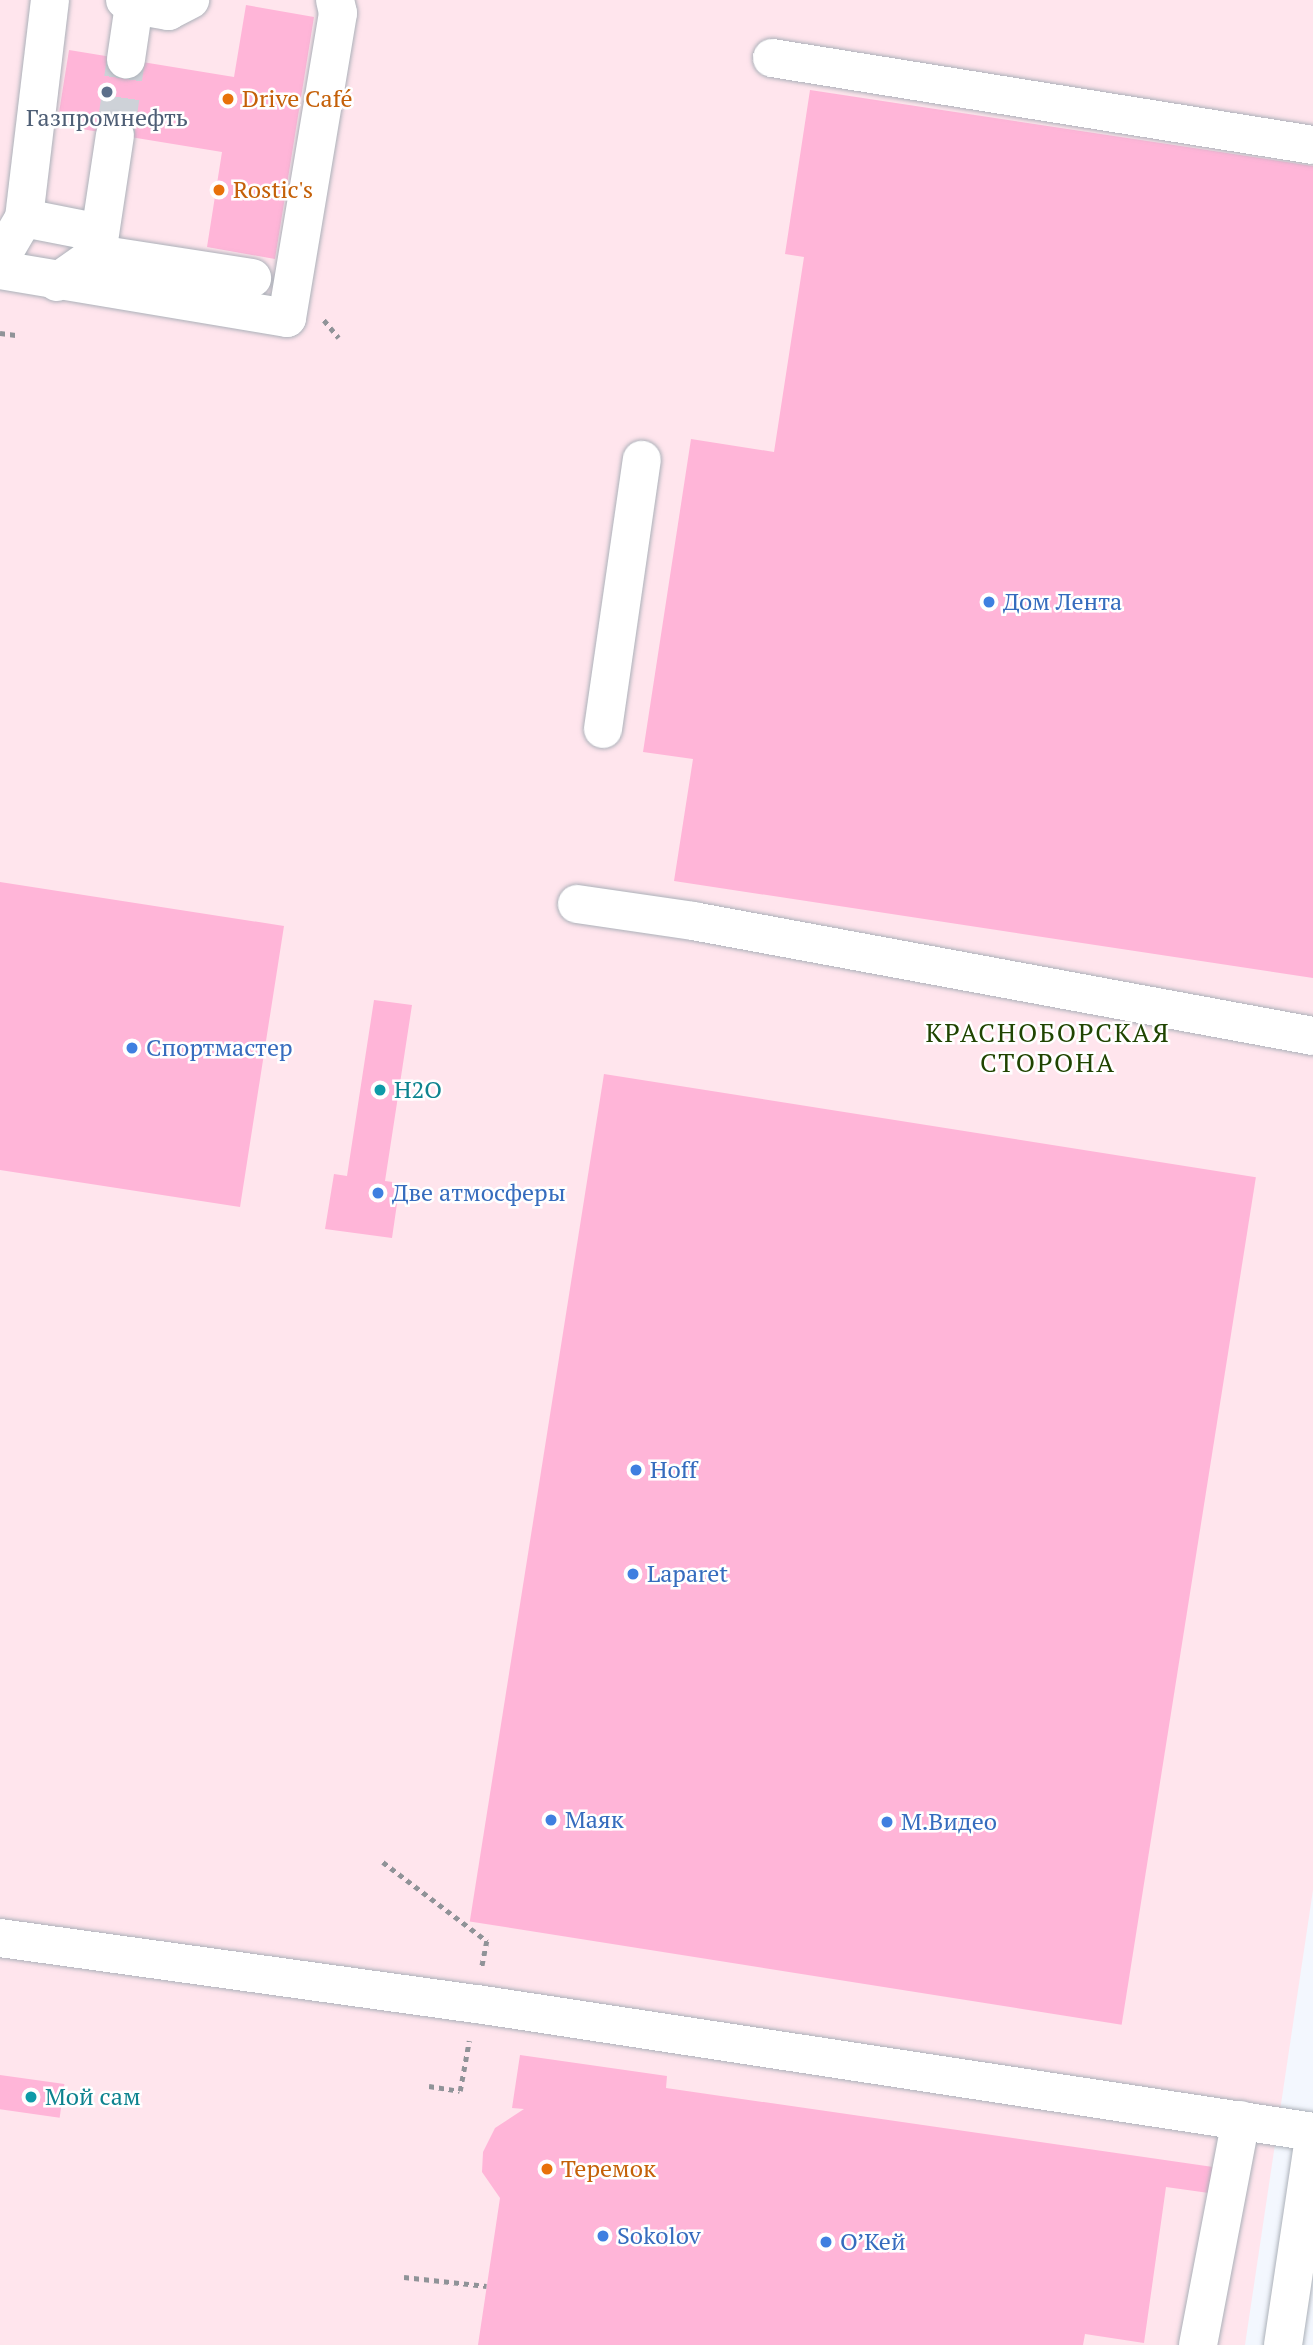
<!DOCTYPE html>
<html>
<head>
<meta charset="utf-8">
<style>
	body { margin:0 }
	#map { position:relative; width:1313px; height:2345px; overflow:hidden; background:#f3f7fe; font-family:"PT Serif",serif }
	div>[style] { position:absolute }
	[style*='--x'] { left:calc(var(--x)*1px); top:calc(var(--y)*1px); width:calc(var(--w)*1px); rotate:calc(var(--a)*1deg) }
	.commercial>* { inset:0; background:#ffe5ed }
	.building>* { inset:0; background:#ffb5d8; transform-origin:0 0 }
	.minor-tunnel>* { height:38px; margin-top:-19px; transform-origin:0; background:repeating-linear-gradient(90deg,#ced2d8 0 38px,transparent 0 57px) }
	.path>* { height:4.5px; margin-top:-2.25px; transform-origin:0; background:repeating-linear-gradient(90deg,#909398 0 5px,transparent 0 10px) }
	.roads { filter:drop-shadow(0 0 2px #acb1b9) drop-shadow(0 0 2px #acb1b9) }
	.minor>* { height:38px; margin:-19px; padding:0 19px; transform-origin:19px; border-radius:19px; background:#fff }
	.dots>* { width:19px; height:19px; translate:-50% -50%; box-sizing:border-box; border:4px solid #fff; border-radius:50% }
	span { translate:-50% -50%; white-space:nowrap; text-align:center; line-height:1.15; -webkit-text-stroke:5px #fff; paint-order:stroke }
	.food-label { font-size:24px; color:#c56008 }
	.left { translate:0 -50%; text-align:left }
	.service-label { font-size:24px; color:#4e5e75 }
	.shop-label { font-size:24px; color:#366cbe }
	.culture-label { font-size:24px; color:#0d838f }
	.neighbourhood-label { font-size:26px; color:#204401; letter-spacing:2px }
</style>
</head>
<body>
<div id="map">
	<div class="commercial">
		<div style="clip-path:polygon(0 0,1313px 0,1313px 1890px,1245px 2345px,0 2345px)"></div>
	</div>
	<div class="building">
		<div style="clip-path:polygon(246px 5px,314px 17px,275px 259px,207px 247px,222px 152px,57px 125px,69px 50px,234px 77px)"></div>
		<div style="clip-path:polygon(810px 90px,1313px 166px,1313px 978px,674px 881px,693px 759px,643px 752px,691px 439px,774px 452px,804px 257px,785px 254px)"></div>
		<div style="clip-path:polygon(0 882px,284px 926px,240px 1207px,0 1170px)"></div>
		<div style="clip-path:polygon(374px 1000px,412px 1005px,385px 1181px,400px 1183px,392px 1238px,325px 1229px,334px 1174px,347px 1176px)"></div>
		<div style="left:604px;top:1074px;width:660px;height:858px;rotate:9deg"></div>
		<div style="clip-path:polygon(520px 2055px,667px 2076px,666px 2088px,1220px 2168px,1216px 2194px,1166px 2187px,1144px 2343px,1085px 2334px,1083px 2345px,478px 2345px,500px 2198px,482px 2172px,483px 2152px,495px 2128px,524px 2109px,512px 2108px)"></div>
		<div style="left:0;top:2075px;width:65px;height:34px;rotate:8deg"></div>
	</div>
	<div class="minor-tunnel">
		<div style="--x:115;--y:135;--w:77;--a:-81.8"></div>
	</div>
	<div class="path">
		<div style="--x:324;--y:320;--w:23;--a:50"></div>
		<div style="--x:0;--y:333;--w:16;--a:7"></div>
		<div style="--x:383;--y:1862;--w:131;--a:37.2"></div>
		<div style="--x:487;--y:1941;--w:26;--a:101"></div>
		<div style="--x:429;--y:2086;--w:31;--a:9"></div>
		<div style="--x:460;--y:2091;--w:51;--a:-79.8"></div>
		<div style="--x:404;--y:2277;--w:83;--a:6.2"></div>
	</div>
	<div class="roads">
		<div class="minor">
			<div style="--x:125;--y:0;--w:10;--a:29"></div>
			<div style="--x:134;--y:5;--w:55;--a:98.4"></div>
			<div style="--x:134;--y:5;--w:35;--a:10"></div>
			<div style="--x:168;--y:11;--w:25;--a:-27"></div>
			<div style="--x:772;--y:58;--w:548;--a:9.14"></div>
			<div style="--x:24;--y:218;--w:77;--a:11.2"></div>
			<div style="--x:97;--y:254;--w:157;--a:8.8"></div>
			<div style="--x:0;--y:259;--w:48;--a:-59.7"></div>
			<div style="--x:24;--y:218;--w:220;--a:-83.2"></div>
			<div style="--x:0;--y:270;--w:291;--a:9.5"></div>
			<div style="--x:287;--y:318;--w:309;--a:-80.5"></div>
			<div style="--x:338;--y:13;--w:13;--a:-103"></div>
			<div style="--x:57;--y:282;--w:49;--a:-35"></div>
			<div style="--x:97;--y:254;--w:120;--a:-81.4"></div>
			<div style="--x:603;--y:729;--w:272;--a:-81.8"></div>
			<div style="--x:577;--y:904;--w:117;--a:8.3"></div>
			<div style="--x:693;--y:921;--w:631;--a:10.51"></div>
			<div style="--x:0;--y:1938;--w:482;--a:7.9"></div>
			<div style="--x:477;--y:2004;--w:846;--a:8.7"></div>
			<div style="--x:1198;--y:2345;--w:229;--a:-79.2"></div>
			<div style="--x:1283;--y:2345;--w:203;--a:-81.5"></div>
		</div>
	</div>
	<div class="dots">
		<div style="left:107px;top:92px;background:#5c6f8a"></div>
		<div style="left:228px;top:99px;background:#e8710a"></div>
		<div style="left:219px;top:190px;background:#e8710a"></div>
		<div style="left:989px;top:602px;background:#3f7fe0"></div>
		<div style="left:132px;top:1048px;background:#3f7fe0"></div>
		<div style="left:380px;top:1090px;background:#0f9aa8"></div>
		<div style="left:378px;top:1193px;background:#3f7fe0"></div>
		<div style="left:636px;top:1470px;background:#3f7fe0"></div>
		<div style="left:633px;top:1574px;background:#3f7fe0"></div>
		<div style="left:551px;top:1820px;background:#3f7fe0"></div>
		<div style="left:887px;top:1822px;background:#3f7fe0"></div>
		<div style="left:31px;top:2097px;background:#0f9aa8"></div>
		<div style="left:547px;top:2169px;background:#e8710a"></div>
		<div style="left:603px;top:2236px;background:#3f7fe0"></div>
		<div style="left:826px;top:2242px;background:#3f7fe0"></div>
	</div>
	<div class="food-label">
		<span class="left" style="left:242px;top:99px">Drive Café</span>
		<span class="left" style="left:233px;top:190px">Rostic's</span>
		<span class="left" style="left:561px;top:2169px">Теремок</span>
	</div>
	<div class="service-label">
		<span style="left:107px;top:118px">Газпромнефть</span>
	</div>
	<div class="shop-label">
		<span class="left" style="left:1003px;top:602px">Дом Лента</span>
		<span class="left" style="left:146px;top:1048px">Спортмастер</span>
		<span class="left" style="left:392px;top:1193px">Две атмосферы</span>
		<span class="left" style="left:650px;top:1470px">Hoff</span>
		<span class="left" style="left:647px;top:1574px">Laparet</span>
		<span class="left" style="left:565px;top:1820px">Маяк</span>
		<span class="left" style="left:901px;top:1822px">М.Видео</span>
		<span class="left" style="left:617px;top:2236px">Sokolov</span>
		<span class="left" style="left:840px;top:2242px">О’Кей</span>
	</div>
	<div class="culture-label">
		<span class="left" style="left:394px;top:1090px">H2O</span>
		<span class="left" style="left:45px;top:2097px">Мой сам</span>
	</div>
	<div class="neighbourhood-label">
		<span style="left:1048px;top:1048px">КРАСНОБОРСКАЯ<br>СТОРОНА</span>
	</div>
</div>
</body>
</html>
